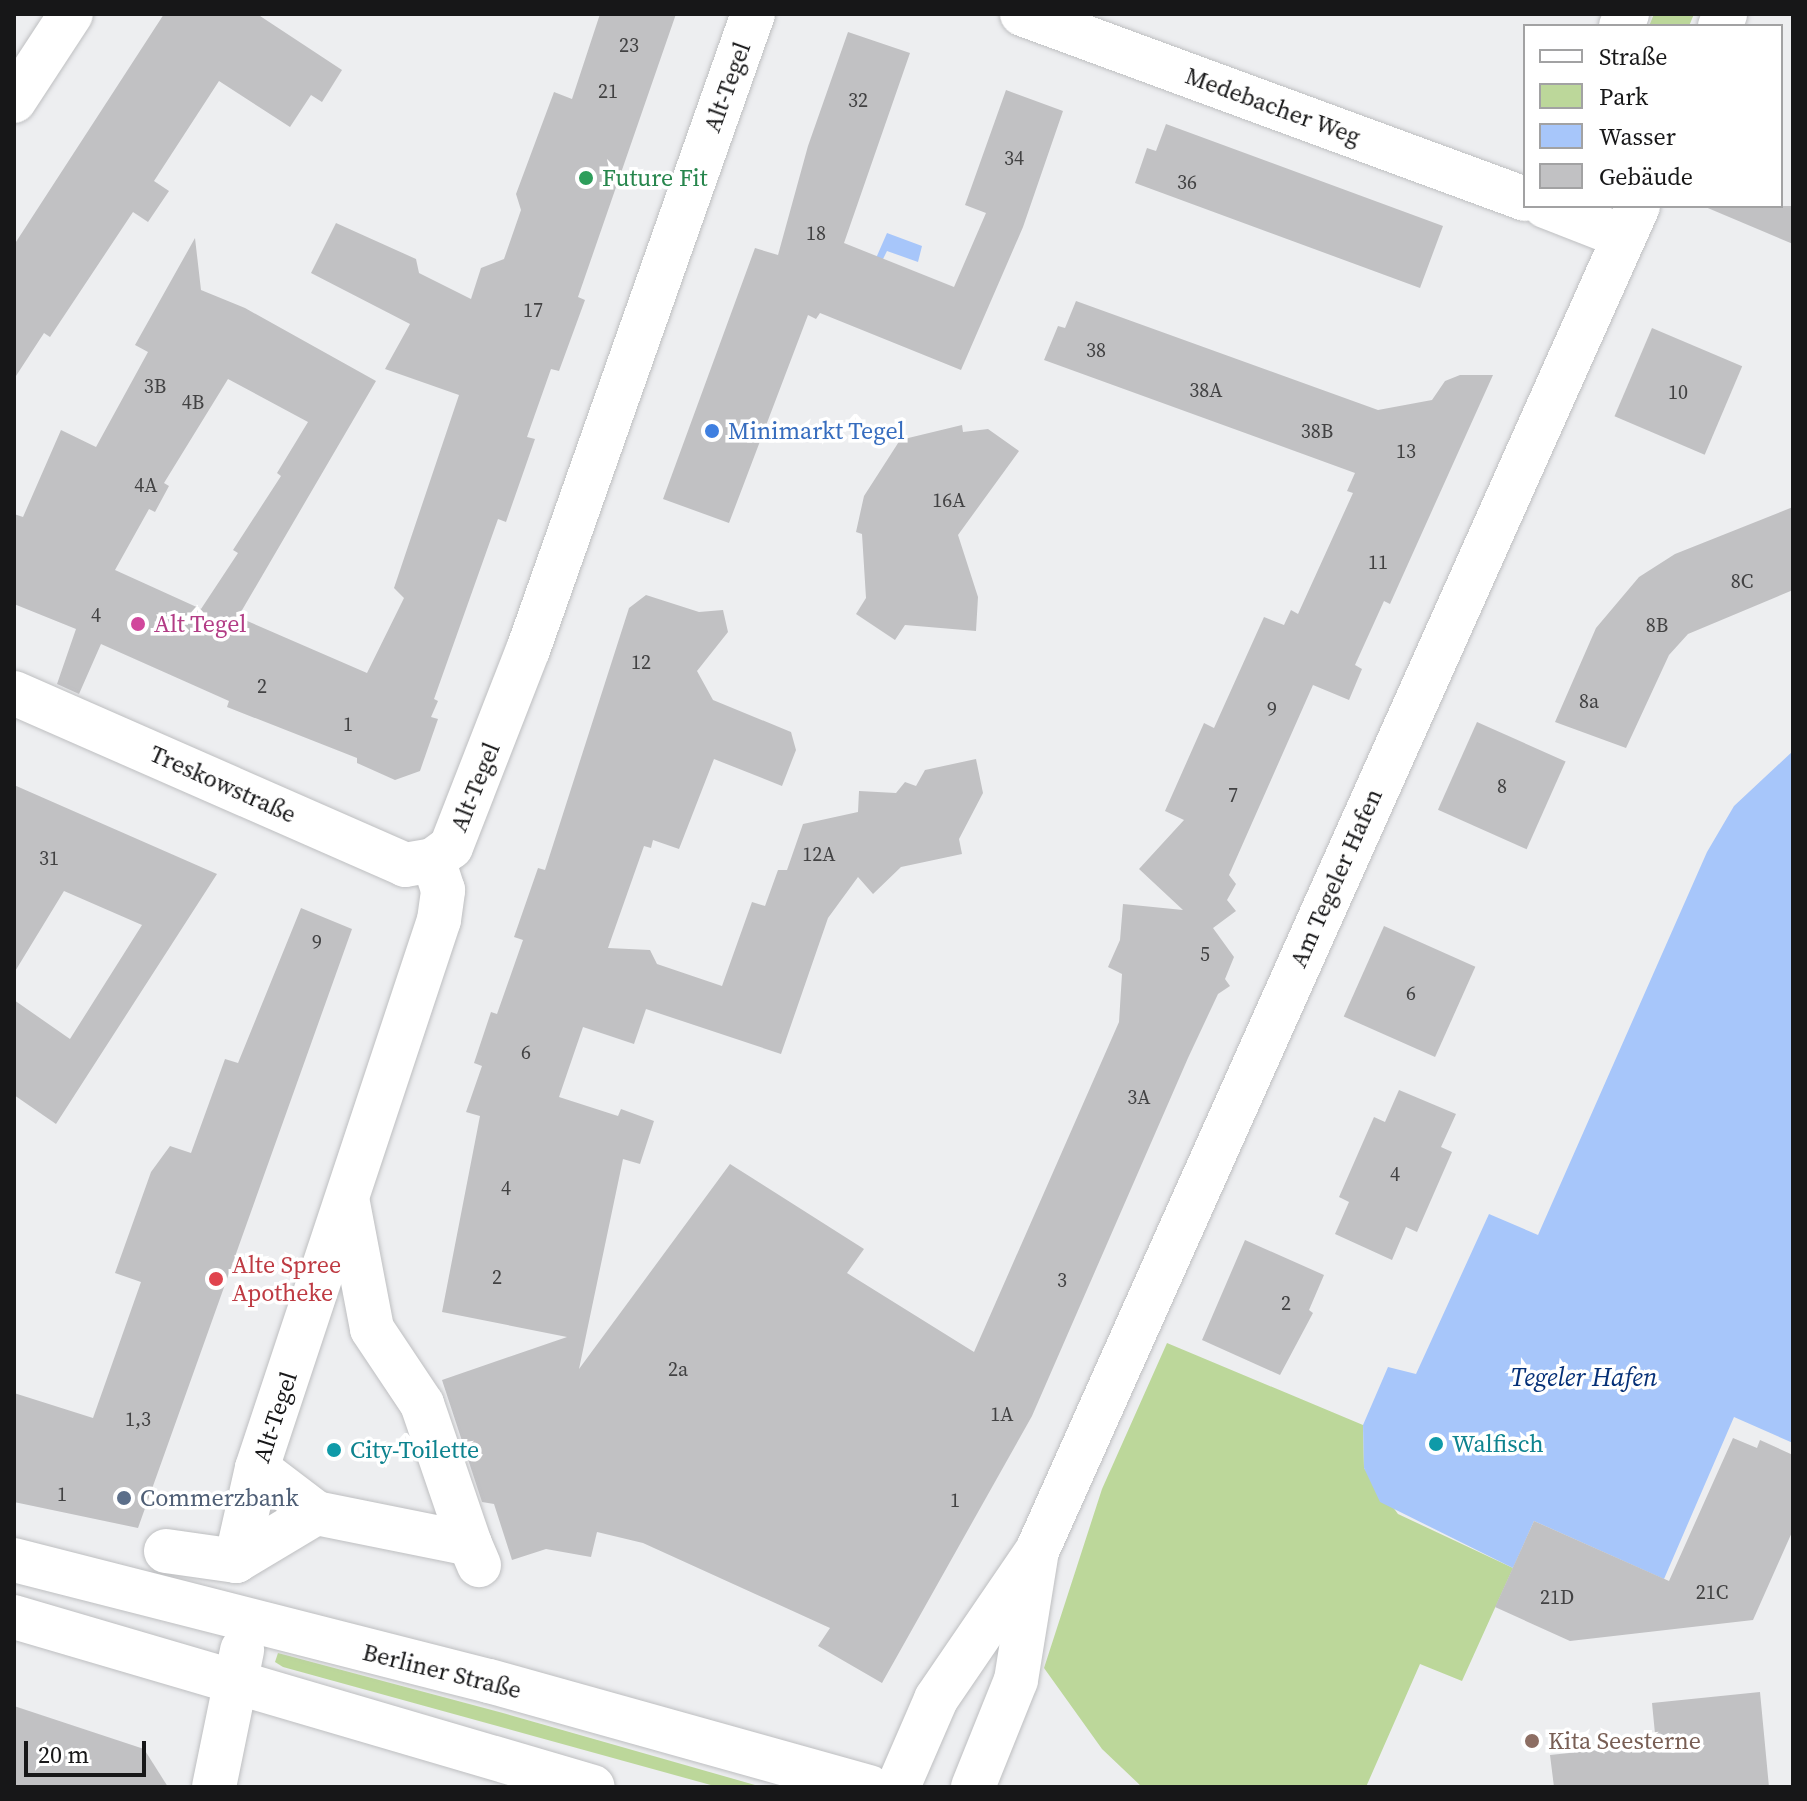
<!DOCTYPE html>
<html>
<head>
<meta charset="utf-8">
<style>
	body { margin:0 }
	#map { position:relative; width:1807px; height:1801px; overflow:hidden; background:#edeef0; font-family:"Source Serif 4",serif }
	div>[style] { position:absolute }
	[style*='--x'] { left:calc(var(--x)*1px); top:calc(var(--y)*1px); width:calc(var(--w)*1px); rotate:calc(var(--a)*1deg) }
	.green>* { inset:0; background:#bcd79a }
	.water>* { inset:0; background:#a7c6fa }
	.building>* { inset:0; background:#c1c1c3; transform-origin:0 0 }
	.roads { filter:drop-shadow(0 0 2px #bebfc1) drop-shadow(0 0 2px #bebfc1) }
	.street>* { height:44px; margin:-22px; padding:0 22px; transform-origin:22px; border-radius:22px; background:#fff }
	.secondary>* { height:44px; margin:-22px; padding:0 22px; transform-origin:22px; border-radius:22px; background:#fff }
	.dots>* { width:22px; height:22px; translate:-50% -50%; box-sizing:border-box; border:4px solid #fff; border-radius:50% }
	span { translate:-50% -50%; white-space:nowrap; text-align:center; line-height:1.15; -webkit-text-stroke:7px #fff; paint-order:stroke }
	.number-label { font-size:20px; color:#424243 }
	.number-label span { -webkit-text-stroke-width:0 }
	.street-label { font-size:24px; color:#171718 }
	.leisure-label { font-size:24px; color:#27864d }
	.left { translate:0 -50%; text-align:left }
	.shop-label { font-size:24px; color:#366cbe }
	.hotel-label { font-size:24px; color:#b23c85 }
	.health-label { font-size:24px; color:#be3a42 }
	.culture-label { font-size:24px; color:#0d838f }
	.service-label { font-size:24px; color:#4e5e75 }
	.education-label { font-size:24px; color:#785e54 }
	.water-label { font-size:26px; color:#053077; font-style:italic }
	.frame { position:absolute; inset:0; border:16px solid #171718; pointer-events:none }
	.legend { position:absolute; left:1523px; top:24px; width:260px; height:184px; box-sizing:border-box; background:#fff; border:2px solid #a2a2a3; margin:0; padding:10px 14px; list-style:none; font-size:24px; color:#171718 }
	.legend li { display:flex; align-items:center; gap:16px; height:40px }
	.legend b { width:40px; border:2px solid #a2a2a3 }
	.scale { position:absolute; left:24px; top:1741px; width:122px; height:36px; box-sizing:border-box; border:4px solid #171718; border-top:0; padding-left:10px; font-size:24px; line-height:28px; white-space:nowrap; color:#171718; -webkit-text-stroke:6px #fff; paint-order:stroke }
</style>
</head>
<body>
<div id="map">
	<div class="green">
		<div style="clip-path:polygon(1654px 14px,1694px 14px,1689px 26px,1649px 26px)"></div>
		<div style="clip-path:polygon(1167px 1343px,1363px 1425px,1364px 1468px,1398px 1514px,1513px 1568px,1462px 1681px,1420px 1664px,1366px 1787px,1142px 1787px,1102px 1749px,1044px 1668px,1102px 1489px)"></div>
		<div style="clip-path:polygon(278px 1653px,503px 1713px,762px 1787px,718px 1787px,283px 1667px,275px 1662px)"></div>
	</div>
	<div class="water">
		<div style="clip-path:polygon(887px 233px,922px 246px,918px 262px,887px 251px,879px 267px,873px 265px)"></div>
		<div style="clip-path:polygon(1793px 751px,1793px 1443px,1734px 1417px,1664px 1579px,1534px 1521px,1513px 1568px,1380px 1502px,1364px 1468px,1363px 1425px,1388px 1367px,1416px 1374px,1489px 1214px,1538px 1235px,1707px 852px,1734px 806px)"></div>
	</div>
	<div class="building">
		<div style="clip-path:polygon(164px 14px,257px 14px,342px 70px,322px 102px,311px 95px,290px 127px,219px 81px,154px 181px,169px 191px,148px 222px,133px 212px,50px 337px,44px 333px,14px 379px,14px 245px)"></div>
		<div style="clip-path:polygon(evenodd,600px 14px,676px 14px,578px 297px,585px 300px,559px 371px,551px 369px,527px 437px,535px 439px,506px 522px,498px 519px,434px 699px,438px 701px,431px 717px,438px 719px,420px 771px,395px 780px,357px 763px,357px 758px,227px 707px,229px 701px,101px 644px,79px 694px,57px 684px,76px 629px,14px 604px,14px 514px,23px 517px,61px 430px,96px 447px,148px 352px,135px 345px,195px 238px,201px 290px,245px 308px,376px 381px,238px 617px,367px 673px,404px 598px,394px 588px,459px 395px,385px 369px,410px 324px,311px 273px,336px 223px,416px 259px,419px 273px,471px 299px,481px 268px,504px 259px,521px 210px,516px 194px,554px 92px,572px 99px,600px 14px,228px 379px,308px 422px,277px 473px,281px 476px,233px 550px,238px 553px,201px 609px,115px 570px,149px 509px,155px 512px,169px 486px,164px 483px,228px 379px)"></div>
		<div style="clip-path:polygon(848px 32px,910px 53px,844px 243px,954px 287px,986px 213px,965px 205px,1006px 90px,1063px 111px,1023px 227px,961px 370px,820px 313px,816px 319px,808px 315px,729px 523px,663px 499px,755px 248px,778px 255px,808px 146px)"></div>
		<div style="clip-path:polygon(1166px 124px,1443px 226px,1420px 288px,1135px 183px,1147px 148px,1156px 151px)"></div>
		<div style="clip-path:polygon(1703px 206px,1793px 206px,1793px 244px)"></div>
		<div style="clip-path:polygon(1076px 301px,1378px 410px,1432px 400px,1445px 381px,1460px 375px,1493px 375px,1390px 604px,1384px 601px,1355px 665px,1362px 669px,1349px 700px,1313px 685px,1229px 875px,1236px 884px,1227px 900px,1236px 911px,1213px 928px,1234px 957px,1225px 979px,1230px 986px,1218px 994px,1188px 1058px,1032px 1416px,882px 1683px,818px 1646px,830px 1628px,643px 1543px,597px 1532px,591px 1557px,546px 1549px,512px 1560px,494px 1504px,482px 1502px,442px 1380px,567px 1337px,442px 1312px,480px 1116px,466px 1112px,482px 1066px,474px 1063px,491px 1012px,497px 1014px,523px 940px,514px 937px,538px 868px,545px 870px,629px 608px,646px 595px,699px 612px,723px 610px,728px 632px,697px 671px,713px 700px,791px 732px,796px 750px,782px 786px,714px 759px,679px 849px,653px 840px,651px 848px,644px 846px,608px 948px,650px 950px,657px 964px,722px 986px,752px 902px,765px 906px,778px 870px,787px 870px,803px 824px,858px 812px,859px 791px,896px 793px,905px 782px,916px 786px,925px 770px,976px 759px,983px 793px,959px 839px,962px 854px,901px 867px,873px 894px,858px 877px,828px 918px,781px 1054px,646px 1009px,634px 1044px,583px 1027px,559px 1097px,618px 1116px,621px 1109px,654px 1121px,640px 1164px,623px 1159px,579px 1369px,730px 1164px,864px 1249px,847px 1273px,974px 1352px,1119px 1022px,1122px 974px,1108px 967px,1120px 940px,1123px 904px,1183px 910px,1139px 869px,1184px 820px,1165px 811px,1204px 723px,1214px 728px,1264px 617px,1284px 625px,1291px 610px,1298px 614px,1353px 493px,1347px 491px,1355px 473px,1044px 360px,1058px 326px,1065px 328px)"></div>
		<div style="left:1652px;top:328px;width:98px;height:96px;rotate:23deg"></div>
		<div style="clip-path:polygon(962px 425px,963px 432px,988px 429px,1019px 451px,958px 535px,978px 597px,976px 631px,905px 625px,895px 640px,856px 614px,866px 598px,862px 534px,856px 532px,864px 496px,900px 440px)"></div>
		<div style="clip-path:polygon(1793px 507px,1793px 590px,1688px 634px,1669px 655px,1626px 748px,1555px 722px,1596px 628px,1639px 577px,1675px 554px)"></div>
		<div style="left:1477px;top:722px;width:97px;height:96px;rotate:24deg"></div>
		<div style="clip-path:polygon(14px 785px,217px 874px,56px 1124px,14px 1095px,14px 1000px,70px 1039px,142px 925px,64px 891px,14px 973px)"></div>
		<div style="clip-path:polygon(301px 908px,352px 929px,138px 1528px,14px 1502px,14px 1393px,93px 1418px,141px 1282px,115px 1273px,151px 1172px,170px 1146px,191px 1153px,225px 1059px,238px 1063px)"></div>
		<div style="left:1384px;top:926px;width:100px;height:99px;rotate:24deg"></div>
		<div style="clip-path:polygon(1399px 1090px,1456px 1114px,1441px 1147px,1452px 1152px,1417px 1232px,1406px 1227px,1392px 1260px,1335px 1234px,1349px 1202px,1339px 1197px,1374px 1117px,1385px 1122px)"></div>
		<div style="clip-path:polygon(1245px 1240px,1324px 1275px,1309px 1310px,1313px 1313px,1280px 1375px,1202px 1340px)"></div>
		<div style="clip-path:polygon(1733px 1438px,1757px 1448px,1760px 1440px,1793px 1455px,1793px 1530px,1753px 1620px,1570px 1641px,1495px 1607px,1534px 1521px,1669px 1581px)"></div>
		<div style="clip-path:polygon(1760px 1692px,1769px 1787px,1554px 1787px,1550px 1755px,1656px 1744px,1652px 1703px)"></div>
		<div style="clip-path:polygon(14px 1706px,144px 1749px,168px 1787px,14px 1787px)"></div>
	</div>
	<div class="roads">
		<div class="street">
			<div style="--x:1022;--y:14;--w:536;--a:20.19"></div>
			<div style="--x:1621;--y:26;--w:13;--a:-63"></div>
			<div style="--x:1720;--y:26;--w:13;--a:-67"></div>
			<div style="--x:14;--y:101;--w:104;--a:-56.8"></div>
			<div style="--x:1545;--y:206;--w:83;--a:21.3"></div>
			<div style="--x:14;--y:693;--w:427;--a:23.7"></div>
			<div style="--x:405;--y:865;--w:28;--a:-10"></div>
			<div style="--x:433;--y:860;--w:22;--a:-36"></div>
			<div style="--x:451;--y:847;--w:212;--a:-68.7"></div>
			<div style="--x:528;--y:650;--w:675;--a:-70.52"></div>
			<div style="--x:348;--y:1203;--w:128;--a:79.2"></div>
			<div style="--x:372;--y:1329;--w:90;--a:56.3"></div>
			<div style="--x:422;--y:1404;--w:148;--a:71.1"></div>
			<div style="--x:257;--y:1468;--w:74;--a:37.3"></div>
			<div style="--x:316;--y:1513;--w:157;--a:11.4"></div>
			<div style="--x:470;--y:1544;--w:23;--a:67"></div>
			<div style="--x:166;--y:1551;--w:71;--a:8.1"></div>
			<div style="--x:236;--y:1561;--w:93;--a:-31"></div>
			<div style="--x:236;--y:1561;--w:95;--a:-77.3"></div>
			<div style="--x:257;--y:1468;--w:577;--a:-71.63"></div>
			<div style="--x:439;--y:920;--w:30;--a:-82"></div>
			<div style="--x:443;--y:890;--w:32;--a:-108"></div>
			<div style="--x:898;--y:1787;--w:96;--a:-66.6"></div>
			<div style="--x:936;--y:1699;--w:179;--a:-55.7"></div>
			<div style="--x:1037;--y:1551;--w:1473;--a:-65.92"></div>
			<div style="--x:973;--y:1787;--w:115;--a:-68.1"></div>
			<div style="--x:1016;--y:1680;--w:125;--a:-80.8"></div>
		</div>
		<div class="secondary">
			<div style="--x:14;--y:1560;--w:490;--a:14.3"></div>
			<div style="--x:489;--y:1681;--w:395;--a:15.6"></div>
			<div style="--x:14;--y:1617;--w:603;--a:16.36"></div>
			<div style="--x:214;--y:1787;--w:140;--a:-78.4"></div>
		</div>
	</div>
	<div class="dots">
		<div style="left:586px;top:178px;background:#2e9e5b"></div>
		<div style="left:712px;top:431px;background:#3f7fe0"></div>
		<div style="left:138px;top:624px;background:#d1479c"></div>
		<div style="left:216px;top:1279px;background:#e0444e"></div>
		<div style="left:1436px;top:1444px;background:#0f9aa8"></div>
		<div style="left:334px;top:1450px;background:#0f9aa8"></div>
		<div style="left:124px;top:1498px;background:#5c6f8a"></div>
		<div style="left:1532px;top:1741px;background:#8d6e63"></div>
	</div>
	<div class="number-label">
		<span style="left:629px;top:45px">23</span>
		<span style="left:608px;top:91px">21</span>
		<span style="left:858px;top:100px">32</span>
		<span style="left:1014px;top:158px">34</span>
		<span style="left:1187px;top:182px">36</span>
		<span style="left:816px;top:233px">18</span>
		<span style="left:533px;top:310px">17</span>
		<span style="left:1096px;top:350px">38</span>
		<span style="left:155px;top:386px">3B</span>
		<span style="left:1206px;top:390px">38A</span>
		<span style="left:1678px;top:392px">10</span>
		<span style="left:193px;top:402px">4B</span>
		<span style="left:1317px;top:431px">38B</span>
		<span style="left:1406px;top:451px">13</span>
		<span style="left:146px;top:485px">4A</span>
		<span style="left:949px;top:500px">16A</span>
		<span style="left:1378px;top:562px">11</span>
		<span style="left:1742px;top:581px">8C</span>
		<span style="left:96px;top:615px">4</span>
		<span style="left:1657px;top:625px">8B</span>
		<span style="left:641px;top:662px">12</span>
		<span style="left:262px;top:686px">2</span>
		<span style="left:1589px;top:701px">8a</span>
		<span style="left:1272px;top:709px">9</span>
		<span style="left:348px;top:724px">1</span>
		<span style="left:1502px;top:786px">8</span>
		<span style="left:1233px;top:795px">7</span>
		<span style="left:819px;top:854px">12A</span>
		<span style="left:49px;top:858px">31</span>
		<span style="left:317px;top:942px">9</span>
		<span style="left:1205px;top:954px">5</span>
		<span style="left:1411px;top:993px">6</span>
		<span style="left:526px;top:1052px">6</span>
		<span style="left:1139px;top:1097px">3A</span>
		<span style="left:1395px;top:1174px">4</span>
		<span style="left:506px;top:1188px">4</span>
		<span style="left:497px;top:1277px">2</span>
		<span style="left:1062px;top:1280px">3</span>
		<span style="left:1286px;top:1303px">2</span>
		<span style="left:678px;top:1369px">2a</span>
		<span style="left:1002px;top:1414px">1A</span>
		<span style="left:138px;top:1419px">1,3</span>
		<span style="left:62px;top:1494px">1</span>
		<span style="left:955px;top:1500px">1</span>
		<span style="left:1712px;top:1592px">21C</span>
		<span style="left:1557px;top:1597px">21D</span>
	</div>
	<div class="street-label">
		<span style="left:727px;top:87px;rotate:-70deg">Alt-Tegel</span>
		<span style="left:1273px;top:106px;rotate:20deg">Medebacher Weg</span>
		<span style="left:223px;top:784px;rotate:24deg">Treskowstraße</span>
		<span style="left:475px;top:787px;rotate:-68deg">Alt-Tegel</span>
		<span style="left:1336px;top:878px;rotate:-66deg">Am Tegeler Hafen</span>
		<span style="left:275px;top:1417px;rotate:-72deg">Alt-Tegel</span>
		<span style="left:442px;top:1671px;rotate:14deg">Berliner Straße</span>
	</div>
	<div class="leisure-label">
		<span class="left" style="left:602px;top:178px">Future Fit</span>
	</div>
	<div class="shop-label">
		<span class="left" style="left:728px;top:431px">Minimarkt Tegel</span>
	</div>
	<div class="hotel-label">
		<span class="left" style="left:154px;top:624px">Alt Tegel</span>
	</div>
	<div class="health-label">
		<span class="left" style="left:232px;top:1279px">Alte Spree<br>Apotheke</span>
	</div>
	<div class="culture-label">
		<span class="left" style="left:1452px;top:1444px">Walfisch</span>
		<span class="left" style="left:350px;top:1450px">City-Toilette</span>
	</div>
	<div class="service-label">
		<span class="left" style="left:140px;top:1498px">Commerzbank</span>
	</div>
	<div class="education-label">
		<span class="left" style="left:1548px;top:1741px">Kita Seesterne</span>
	</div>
	<div class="water-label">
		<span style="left:1584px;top:1378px">Tegeler Hafen</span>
	</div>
	<div class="frame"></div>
	<ul class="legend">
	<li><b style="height:10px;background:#fff"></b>Straße</li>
	<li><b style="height:22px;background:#bcd79a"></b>Park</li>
	<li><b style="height:22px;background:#a7c6fa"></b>Wasser</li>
	<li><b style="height:22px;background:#c1c1c3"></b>Gebäude</li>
	</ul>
	<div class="scale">20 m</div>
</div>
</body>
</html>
